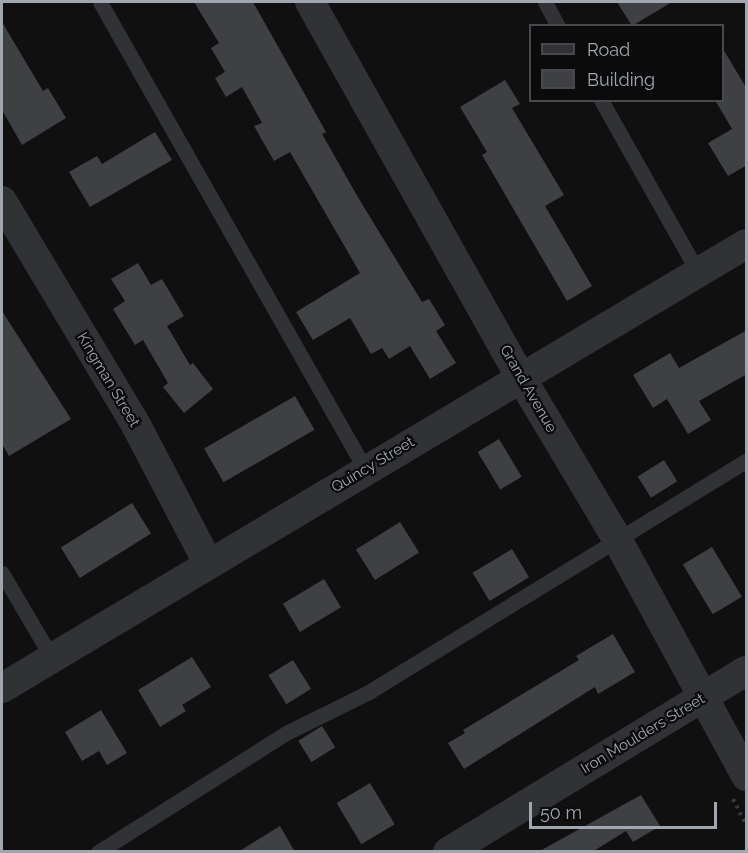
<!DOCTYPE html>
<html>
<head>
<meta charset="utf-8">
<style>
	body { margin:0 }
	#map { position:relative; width:748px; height:853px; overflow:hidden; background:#101011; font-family:Raleway,sans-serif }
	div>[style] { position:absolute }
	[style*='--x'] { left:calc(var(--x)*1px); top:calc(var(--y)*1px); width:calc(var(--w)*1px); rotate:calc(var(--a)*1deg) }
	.building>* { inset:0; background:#3f4044; transform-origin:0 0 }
	.path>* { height:4px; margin-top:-2px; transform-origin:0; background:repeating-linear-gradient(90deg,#37393d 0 3px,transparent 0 7.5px) }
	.service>* { height:15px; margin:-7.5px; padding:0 7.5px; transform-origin:7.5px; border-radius:7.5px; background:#313236 }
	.minor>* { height:30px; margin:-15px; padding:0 15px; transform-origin:15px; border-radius:15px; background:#313236 }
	span { translate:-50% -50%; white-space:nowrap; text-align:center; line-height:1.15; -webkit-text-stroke:4.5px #0b0b0c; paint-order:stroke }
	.street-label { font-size:15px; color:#a1a7b1 }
	.frame { position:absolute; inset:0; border:3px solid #a1a7b1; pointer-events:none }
	.legend { position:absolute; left:529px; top:24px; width:195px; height:78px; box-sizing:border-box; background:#0b0b0c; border:2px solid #47494e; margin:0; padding:8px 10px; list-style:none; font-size:18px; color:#a1a7b1 }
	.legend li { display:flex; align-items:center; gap:12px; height:30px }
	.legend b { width:30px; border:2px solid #47494e }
	.scale { position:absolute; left:529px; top:802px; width:188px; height:27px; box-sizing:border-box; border:3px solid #a1a7b1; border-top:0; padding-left:8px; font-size:18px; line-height:21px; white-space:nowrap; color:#a1a7b1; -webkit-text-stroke:4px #0b0b0c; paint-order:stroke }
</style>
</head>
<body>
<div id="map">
	<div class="building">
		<div style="clip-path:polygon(194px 2px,253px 2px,326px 132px,322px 134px,359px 199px,422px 302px,429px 299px,445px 325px,436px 331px,456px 363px,430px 379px,410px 346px,389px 359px,382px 348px,371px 354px,350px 318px,313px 340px,296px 312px,360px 273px,290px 152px,274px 161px,254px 126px,262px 123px,242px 87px,226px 97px,215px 78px,225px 72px,211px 48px,219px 43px)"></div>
		<div style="clip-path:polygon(617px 2px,672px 2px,632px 26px)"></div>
		<div style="clip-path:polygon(2px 22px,43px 91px,48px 88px,66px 118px,22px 145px,2px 110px)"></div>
		<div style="clip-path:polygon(723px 49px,747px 89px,747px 165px,728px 176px,708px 143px,732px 129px,715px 100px,723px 100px)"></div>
		<div style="clip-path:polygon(505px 80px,520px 104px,512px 108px,564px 195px,545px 206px,592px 286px,567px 301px,482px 155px,487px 152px,460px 107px)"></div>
		<div style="clip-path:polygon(155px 132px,172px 160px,90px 207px,69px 172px,97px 156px,102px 164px)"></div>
		<div style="clip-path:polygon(138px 263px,151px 285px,162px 279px,184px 316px,167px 326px,190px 365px,193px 363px,213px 389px,184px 413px,163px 387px,168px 383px,143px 340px,135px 345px,113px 309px,125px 301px,111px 279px)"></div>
		<div style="clip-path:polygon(2px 311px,71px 419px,9px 456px,2px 444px)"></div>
		<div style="clip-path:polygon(747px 330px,747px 374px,699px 401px,711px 420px,688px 434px,667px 399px,653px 408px,633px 375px,670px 353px,679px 368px)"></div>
		<div style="left:295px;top:396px;width:39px;height:105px;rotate:60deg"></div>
		<div style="left:499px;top:439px;width:44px;height:25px;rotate:59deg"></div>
		<div style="left:664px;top:460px;width:25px;height:31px;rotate:58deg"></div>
		<div style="left:132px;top:503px;width:36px;height:84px;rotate:58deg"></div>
		<div style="left:400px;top:522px;width:36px;height:52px;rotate:58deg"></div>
		<div style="left:712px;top:547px;width:58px;height:34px;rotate:59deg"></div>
		<div style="left:512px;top:549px;width:33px;height:46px;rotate:59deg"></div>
		<div style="left:324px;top:579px;width:33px;height:48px;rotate:59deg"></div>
		<div style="clip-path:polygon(613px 634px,635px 672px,598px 694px,595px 687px,464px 769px,448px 743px,465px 733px,463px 730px,579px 660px,576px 656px)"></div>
		<div style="clip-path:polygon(192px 657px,211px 687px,182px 705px,186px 711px,160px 727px,138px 690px)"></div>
		<div style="left:293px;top:660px;width:34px;height:29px;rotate:58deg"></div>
		<div style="clip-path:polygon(101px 710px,127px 753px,107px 765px,99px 751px,82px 761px,65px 732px)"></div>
		<div style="left:322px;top:726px;width:25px;height:28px;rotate:58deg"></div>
		<div style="left:370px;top:783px;width:48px;height:39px;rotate:59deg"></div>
		<div style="clip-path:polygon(641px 795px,660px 826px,633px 842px,626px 831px,592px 852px,538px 852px)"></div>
		<div style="clip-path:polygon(280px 826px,295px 852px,238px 852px)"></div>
	</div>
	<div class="path">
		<div style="--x:733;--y:799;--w:29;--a:63"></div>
	</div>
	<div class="service">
		<div style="--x:100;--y:2;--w:537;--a:60.43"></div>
		<div style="--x:545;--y:2;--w:27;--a:62"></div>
		<div style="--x:601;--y:100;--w:200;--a:60.6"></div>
		<div style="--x:2;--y:573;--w:99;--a:59.5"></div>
		<div style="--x:98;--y:852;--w:225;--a:-32.3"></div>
		<div style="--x:288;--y:732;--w:88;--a:-26.3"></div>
		<div style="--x:367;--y:693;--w:444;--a:-31.5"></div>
	</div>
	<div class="minor">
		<div style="--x:310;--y:2;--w:429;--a:60.7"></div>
		<div style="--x:520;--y:376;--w:190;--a:59.2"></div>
		<div style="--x:617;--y:539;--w:270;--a:61.4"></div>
		<div style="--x:2;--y:201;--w:263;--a:59.1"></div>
		<div style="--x:137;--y:427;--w:153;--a:62.4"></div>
		<div style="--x:2;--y:688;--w:866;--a:-30.83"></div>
		<div style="--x:448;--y:852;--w:349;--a:-31.3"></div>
	</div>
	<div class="street-label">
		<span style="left:108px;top:380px;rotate:59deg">Kingman Street</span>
		<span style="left:528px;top:389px;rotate:60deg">Grand Avenue</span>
		<span style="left:373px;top:465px;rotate:-31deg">Quincy Street</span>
		<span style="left:643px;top:734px;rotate:-31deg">Iron Moulders Street</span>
	</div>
	<div class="frame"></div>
	<ul class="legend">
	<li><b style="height:8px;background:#313236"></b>Road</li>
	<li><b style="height:16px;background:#3f4044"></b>Building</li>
	</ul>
	<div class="scale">50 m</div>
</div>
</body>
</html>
